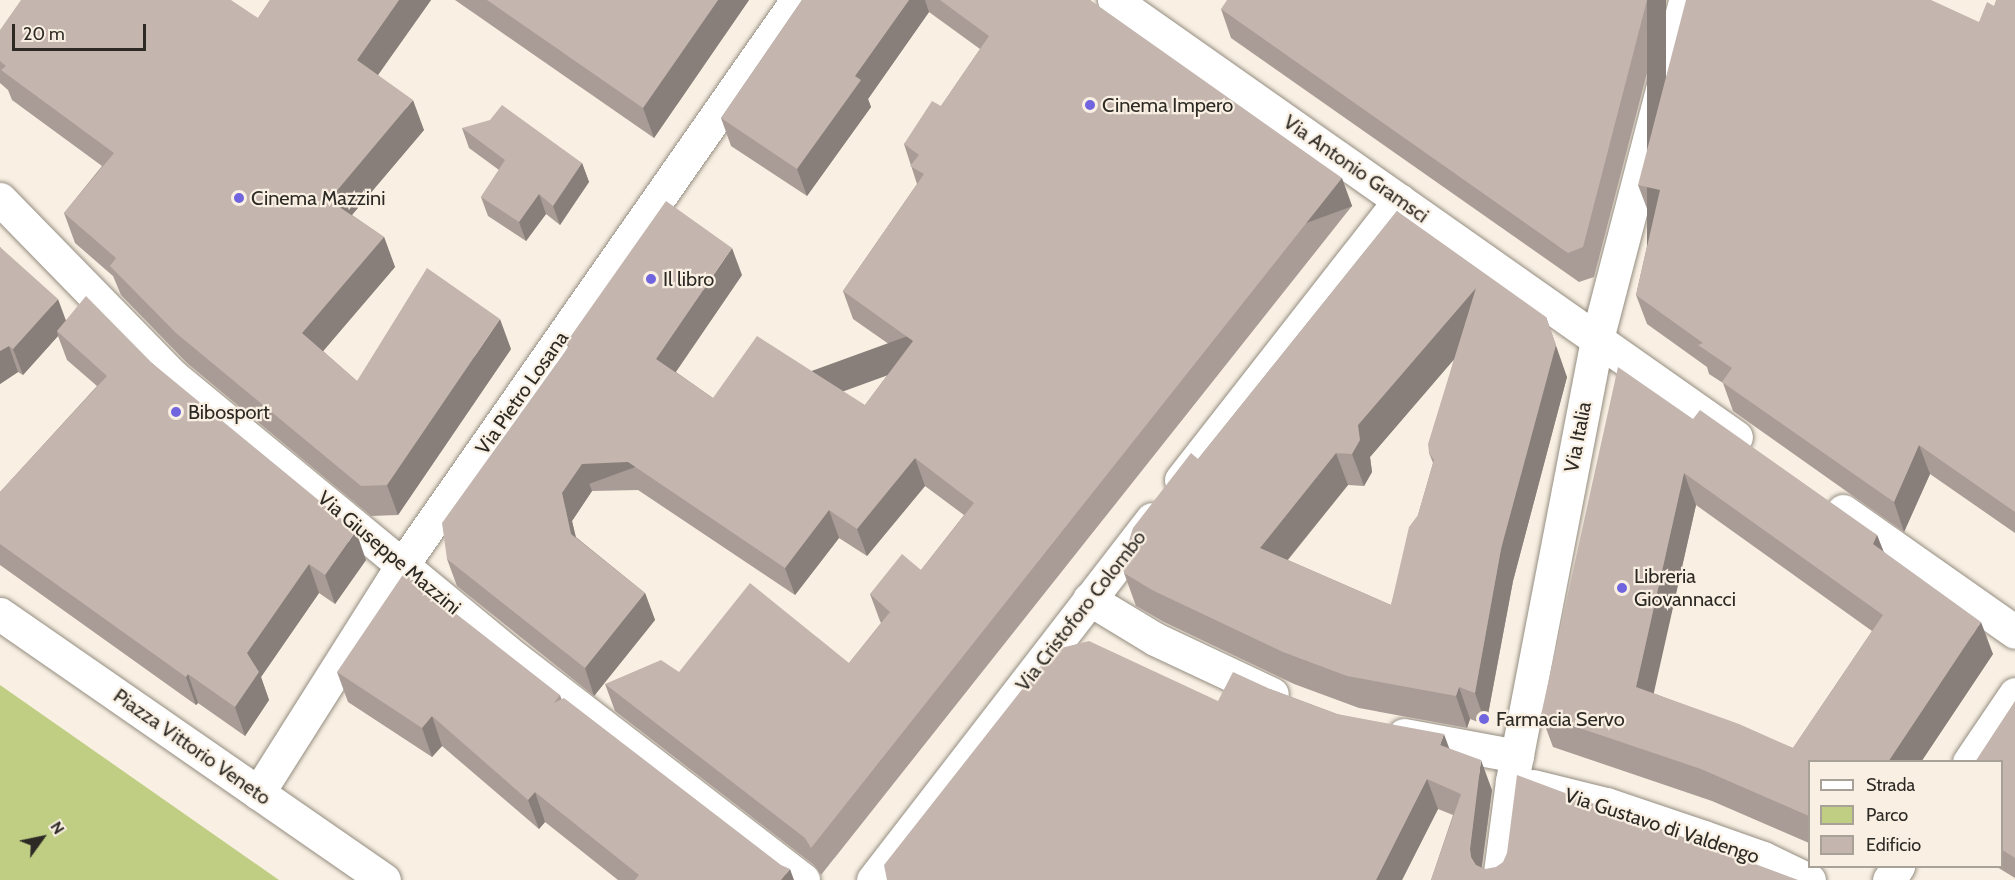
<!DOCTYPE html>
<html>
<head>
<meta charset="utf-8">
<style>
	body { margin:0 }
	#map { position:relative; width:2015px; height:880px; overflow:hidden; background:#f9f0e3; font-family:Cabin,sans-serif }
	div>[style] { position:absolute }
	[style*='--x'] { left:calc(var(--x)*1px); top:calc(var(--y)*1px); width:calc(var(--w)*1px); rotate:calc(var(--a)*1deg) }
	.green>* { inset:0; background:#bfce83 }
	.roads { filter:drop-shadow(0 0 2px #948c80) drop-shadow(0 0 2px #948c80) }
	.minor>* { height:33px; margin:-16.5px; padding:0 16.5px; transform-origin:16.5px; border-radius:16.5px; background:#fff }
	.wall>* { inset:0; background:#a99c96 }
	.shaded-wall>* { inset:0; background:#897f7a; transform-origin:0 0 }
	.building>* { inset:0; background:#c4b5ae }
	.dots>* { width:16px; height:16px; translate:-50% -50%; box-sizing:border-box; border:3px solid #f9f0e3; border-radius:50% }
	span { translate:-50% -50%; white-space:nowrap; text-align:center; line-height:1.15; -webkit-text-stroke:4.5px #f9f0e3; paint-order:stroke }
	.poi-label { font-size:20px; color:#2d2a25 }
	.left { translate:0 -50%; text-align:left }
	.street-label { font-size:20px; color:#2d2a25 }
	.legend { position:absolute; left:1808px; top:760px; width:195px; height:108px; box-sizing:border-box; background:#f9f0e3; border:2px solid #a7a197; margin:0; padding:8px 10px; list-style:none; font-size:18px; color:#2d2a25 }
	.legend li { display:flex; align-items:center; gap:12px; height:30px }
	.legend b { width:30px; border:2px solid #a7a197 }
	.north { position:absolute; left:12px; top:808px; width:60px; height:60px; -webkit-text-stroke:4px #f9f0e3; paint-order:stroke; rotate:57deg; font-size:16px; font-weight:700; line-height:24px; text-align:center; color:#2d2a25 }
	.north::after { content:''; display:block; margin:auto; width:21px; height:27px; background:#2d2a25; clip-path:polygon(50% 0,100% 100%,50% 72%,0 100%) }
	.scale { position:absolute; left:12px; top:24px; width:134px; height:27px; box-sizing:border-box; border:3px solid #2d2a25; border-top:0; padding-left:8px; font-size:18px; line-height:21px; white-space:nowrap; color:#2d2a25; -webkit-text-stroke:4px #f9f0e3; paint-order:stroke }
</style>
</head>
<body>
<div id="map">
	<div class="green">
		<div style="clip-path:polygon(0 685px,279px 880px,0 880px)"></div>
	</div>
	<div class="roads">
		<div class="minor">
			<div style="--x:1114;--y:0;--w:760;--a:35.09"></div>
			<div style="--x:0;--y:199;--w:249;--a:45.7"></div>
			<div style="--x:174;--y:377;--w:430;--a:39.5"></div>
			<div style="--x:506;--y:651;--w:375;--a:37.6"></div>
			<div style="--x:1181;--y:480;--w:355;--a:-52"></div>
			<div style="--x:1843;--y:511;--w:210;--a:35.1"></div>
			<div style="--x:1089;--y:599;--w:77;--a:31.2"></div>
			<div style="--x:1155;--y:639;--w:129;--a:25.2"></div>
			<div style="--x:0;--y:614;--w:467;--a:34.7"></div>
			<div style="--x:1404;--y:735;--w:115;--a:10.5"></div>
			<div style="--x:1969;--y:762;--w:82;--a:-55.9"></div>
			<div style="--x:1533;--y:786;--w:75;--a:13.9"></div>
			<div style="--x:1606;--y:804;--w:103;--a:18.6"></div>
			<div style="--x:1704;--y:837;--w:63;--a:19.6"></div>
			<div style="--x:1763;--y:858;--w:51;--a:25.6"></div>
			<div style="--x:258;--y:793;--w:271;--a:-57.7"></div>
			<div style="--x:403;--y:564;--w:688;--a:-55.06"></div>
			<div style="--x:873;--y:880;--w:456;--a:-52.3"></div>
			<div style="--x:1499;--y:880;--w:100;--a:-82.5"></div>
			<div style="--x:1512;--y:781;--w:450;--a:-79.1"></div>
			<div style="--x:1597;--y:339;--w:350;--a:-75.4"></div>
			<div style="--x:1889;--y:880;--w:17;--a:-57"></div>
		</div>
	</div>
	<div class="wall">
		<div style="clip-path:polygon(270px 0,431px 0,378px 75px,424px 130px,352px 215px,384px 237px,395px 267px,323px 351px,357px 381px,511px 349px,398px 515px,371px 516px,187px 363px,121px 295px,113px 276px,75px 243px,64px 213px,102px 166px,12px 100px,8px 90px,0 83px,0 30px,258px 18px)"></div>
		<div style="clip-path:polygon(455px 0,749px 0,654px 138px)"></div>
		<div style="clip-path:polygon(802px 0,1090px 0,1352px 206px,821px 875px,814px 865px,615px 711px,605px 684px,679px 672px,849px 663px,881px 623px,880px 621px,870px 594px,921px 570px,964px 515px,925px 486px,867px 556px,839px 538px,795px 595px,638px 490px,592px 491px,572px 521px,576px 537px,645px 593px,655px 620px,594px 696px,457px 586px,447px 559px,568px 347px,566px 343px,742px 275px,676px 372px,713px 398px,865px 405px,903px 354px,853px 319px,843px 291px,917px 184px,904px 144px,941px 106px,980px 49px,929px 12px,868px 99px,871px 107px,807px 196px,731px 146px,721px 118px)"></div>
		<div style="clip-path:polygon(1666px 0,1594px 277px,1579px 282px,1231px 38px,1221px 9px)"></div>
		<div style="clip-path:polygon(2015px 0,2015px 533px,1930px 474px,1904px 532px,1733px 411px,1723px 383px,1709px 374px,1707px 367px,1647px 324px,1636px 295px,1654px 215px,1649px 214px,1638px 185px,1979px 22px,1994px 6px)"></div>
		<div style="clip-path:polygon(462px 128px,582px 163px,589px 182px,560px 225px,546px 214px,526px 241px,488px 216px,481px 197px,499px 170px,469px 148px)"></div>
		<div style="clip-path:polygon(evenodd,1397px 211px,1567px 377px,1513px 581px,1486px 725px,1470px 719px,1467px 728px,1359px 708px,1294px 684px,1164px 622px,1136px 606px,1124px 573px,1198px 459px,1397px 211px,1454px 359px,1429px 453px,1433px 463px,1418px 515px,1391px 605px,1288px 560px,1348px 485px,1364px 486px,1372px 472px,1370px 457px,1454px 359px)"></div>
		<div style="clip-path:polygon(0 247px,66px 321px,152px 363px,366px 560px,335px 604px,319px 593px,261px 677px,269px 700px,245px 736px,198px 703px,196px 705px,0 565px,0 492px,97px 386px,67px 360px,58px 336px,23px 375px,18px 372px,0 384px)"></div>
		<div style="clip-path:polygon(evenodd,1693px 419px,1877px 535px,1884px 552px,1993px 654px,1921px 762px,1809px 762px,1809px 843px,1712px 801px,1553px 747px,1541px 715px,1693px 419px,1696px 505px,1872px 631px,1793px 748px,1653px 693px,1696px 505px)"></div>
		<div style="clip-path:polygon(337px 672px,560px 695px,562px 700px,794px 880px,618px 880px,545px 822px,539px 829px,442px 746px,432px 757px,348px 702px)"></div>
		<div style="clip-path:polygon(1270px 689px,1337px 714px,1449px 748px,1492px 790px,1482px 867px,1485px 869px,1798px 880px,1431px 880px,1453px 815px,1438px 809px,1402px 880px,887px 880px,1218px 701px)"></div>
		<div style="clip-path:polygon(2015px 701px,2015px 878px,1997px 867px,2001px 867px,2001px 762px)"></div>
	</div>
	<div class="shaded-wall">
		<div style="clip-path:polygon(399px 0,431px 0,368px 89px,357px 60px)"></div>
		<div style="clip-path:polygon(718px 0,749px 0,654px 138px,643px 108px)"></div>
		<div style="clip-path:polygon(909px 0,925px 0,929px 12px,868px 99px,871px 107px,807px 196px,797px 169px,855px 76px)"></div>
		<div style="left:1647px;top:0;width:19px;height:255px"></div>
		<div style="clip-path:polygon(413px 100px,424px 130px,340px 229px,329px 200px)"></div>
		<div style="clip-path:polygon(582px 163px,589px 182px,560px 225px,553px 206px)"></div>
		<div style="left:1342px;top:178px;width:30px;height:855px;rotate:70deg"></div>
		<div style="clip-path:polygon(539px 194px,546px 214px,526px 241px,519px 222px)"></div>
		<div style="clip-path:polygon(384px 237px,395px 267px,313px 363px,302px 333px)"></div>
		<div style="clip-path:polygon(732px 248px,742px 275px,666px 386px,656px 359px)"></div>
		<div style="clip-path:polygon(1476px 288px,1488px 320px,1370px 457px,1372px 472px,1364px 486px,1352px 454px,1358px 425px)"></div>
		<div style="clip-path:polygon(58px 299px,68px 326px,57px 331px,58px 336px,23px 375px,13px 349px)"></div>
		<div style="clip-path:polygon(1546px 317px,1567px 377px,1513px 581px,1486px 725px,1475px 693px,1501px 549px)"></div>
		<div style="clip-path:polygon(500px 319px,511px 349px,398px 515px,387px 485px)"></div>
		<div style="clip-path:polygon(9px 346px,18px 372px,0 384px,0 351px)"></div>
		<div style="clip-path:polygon(1919px 445px,1930px 474px,1904px 532px,1894px 502px)"></div>
		<div style="clip-path:polygon(1336px 453px,1348px 485px,1271px 580px,1260px 548px)"></div>
		<div style="clip-path:polygon(915px 458px,925px 486px,867px 556px,857px 529px)"></div>
		<div style="clip-path:polygon(582px 464px,592px 491px,572px 521px,581px 561px,571px 534px,562px 493px)"></div>
		<div style="clip-path:polygon(1684px 473px,1696px 505px,1648px 719px,1636px 687px)"></div>
		<div style="clip-path:polygon(829px 510px,839px 538px,795px 595px,785px 568px)"></div>
		<div style="clip-path:polygon(356px 531px,366px 560px,335px 604px,325px 575px)"></div>
		<div style="clip-path:polygon(1877px 535px,1889px 567px,1873px 544px)"></div>
		<div style="clip-path:polygon(309px 564px,319px 593px,261px 677px,269px 700px,245px 736px,235px 707px,247px 653px)"></div>
		<div style="clip-path:polygon(645px 593px,655px 620px,594px 696px,585px 668px)"></div>
		<div style="clip-path:polygon(1981px 622px,1993px 654px,1921px 762px,1888px 762px)"></div>
		<div style="clip-path:polygon(188px 674px,198px 703px,196px 705px,186px 677px)"></div>
		<div style="clip-path:polygon(1459px 687px,1470px 719px,1467px 728px,1456px 696px)"></div>
		<div style="clip-path:polygon(432px 716px,442px 746px,432px 757px,422px 728px)"></div>
		<div style="clip-path:polygon(1444px 734px,1455px 764px,1440px 745px)"></div>
		<div style="clip-path:polygon(1481px 760px,1492px 790px,1480px 878px,1471px 857px,1470px 849px)"></div>
		<div style="clip-path:polygon(1427px 779px,1438px 809px,1402px 880px,1376px 880px)"></div>
		<div style="clip-path:polygon(535px 792px,545px 822px,539px 829px,528px 800px)"></div>
		<div style="clip-path:polygon(790px 869px,794px 880px,781px 880px)"></div>
	</div>
	<div class="building">
		<div style="clip-path:polygon(21px 0,231px 0,258px 18px,270px 0,399px 0,357px 60px,413px 100px,329px 200px,384px 237px,302px 333px,357px 381px,427px 268px,500px 319px,387px 485px,361px 486px,176px 333px,110px 266px,116px 258px,64px 213px,114px 153px,1px 70px,6px 66px,0 61px,0 30px)"></div>
		<div style="clip-path:polygon(487px 0,718px 0,643px 108px)"></div>
		<div style="clip-path:polygon(802px 0,909px 0,855px 76px,861px 80px,797px 169px,721px 118px)"></div>
		<div style="clip-path:polygon(940px 0,1090px 0,1342px 178px,811px 848px,805px 838px,605px 684px,661px 660px,679px 672px,750px 583px,849px 663px,890px 612px,870px 594px,902px 554px,921px 570px,974px 503px,915px 458px,857px 529px,829px 510px,785px 568px,628px 462px,582px 464px,562px 493px,571px 534px,645px 593px,585px 668px,447px 559px,442px 523px,569px 346px,566px 343px,666px 201px,732px 248px,656px 359px,713px 398px,757px 336px,865px 405px,913px 341px,843px 291px,924px 174px,910px 166px,919px 155px,904px 144px,932px 101px,941px 106px,989px 36px)"></div>
		<div style="clip-path:polygon(1227px 0,1647px 0,1583px 247px,1568px 253px,1221px 9px)"></div>
		<div style="clip-path:polygon(1686px 0,1931px 0,1979px 22px,1987px 2px,1994px 6px,1996px 0,2015px 0,2015px 512px,1919px 445px,1894px 502px,1722px 382px,1732px 368px,1698px 345px,1703px 343px,1636px 295px,1660px 190px,1638px 185px)"></div>
		<div style="clip-path:polygon(502px 105px,582px 163px,553px 206px,539px 194px,519px 222px,481px 197px,505px 160px,462px 128px,490px 120px)"></div>
		<div style="clip-path:polygon(evenodd,1397px 211px,1546px 317px,1556px 345px,1501px 549px,1475px 693px,1459px 687px,1456px 696px,1347px 676px,1283px 652px,1152px 590px,1124px 573px,1122px 562px,1133px 528px,1191px 453px,1198px 459px,1397px 211px,1476px 288px,1428px 444px,1429px 453px,1434px 460px,1418px 515px,1409px 527px,1391px 605px,1260px 548px,1336px 453px,1352px 454px,1360px 440px,1358px 425px,1476px 288px)"></div>
		<div style="clip-path:polygon(0 247px,58px 299px,13px 349px,9px 346px,0 351px)"></div>
		<div style="clip-path:polygon(86px 296px,152px 363px,356px 531px,325px 575px,309px 564px,247px 653px,259px 672px,235px 707px,188px 674px,186px 677px,0 544px,0 492px,107px 376px,57px 331px)"></div>
		<div style="clip-path:polygon(evenodd,1618px 367px,1693px 419px,1700px 410px,1877px 535px,1873px 544px,1981px 622px,1888px 762px,1809px 762px,1809px 816px,1701px 769px,1541px 715px,1618px 367px,1684px 473px,1883px 615px,1793px 748px,1739px 724px,1636px 687px,1684px 473px)"></div>
		<div style="clip-path:polygon(404px 573px,560px 695px,554px 703px,564px 698px,781px 865px,790px 869px,781px 880px,635px 880px,639px 875px,535px 792px,528px 800px,432px 716px,422px 728px,337px 672px)"></div>
		<div style="clip-path:polygon(1089px 641px,1218px 701px,1233px 672px,1270px 689px,1337px 714px,1444px 734px,1440px 745px,1481px 760px,1470px 849px,1471px 857px,1476px 865px,1485px 869px,1496px 867px,1503px 862px,1507px 853px,1517px 775px,1798px 880px,1431px 880px,1461px 794px,1427px 779px,1376px 880px,887px 880px,884px 865px,1053px 650px)"></div>
		<div style="clip-path:polygon(2015px 701px,2015px 858px,2001px 849px,2001px 762px,1975px 762px)"></div>
	</div>
	<div class="dots">
		<div style="left:1090px;top:105px;background:#7065df"></div>
		<div style="left:239px;top:198px;background:#7065df"></div>
		<div style="left:651px;top:279px;background:#7065df"></div>
		<div style="left:176px;top:412px;background:#7065df"></div>
		<div style="left:1622px;top:588px;background:#7065df"></div>
		<div style="left:1484px;top:719px;background:#7065df"></div>
	</div>
	<div class="poi-label">
		<span class="left" style="left:1102px;top:105px">Cinema Impero</span>
		<span class="left" style="left:251px;top:198px">Cinema Mazzini</span>
		<span class="left" style="left:663px;top:279px">Il libro</span>
		<span class="left" style="left:188px;top:412px">Bibosport</span>
		<span class="left" style="left:1634px;top:588px">Libreria<br>Giovannacci</span>
		<span class="left" style="left:1496px;top:719px">Farmacia Servo</span>
	</div>
	<div class="street-label">
		<span style="left:1356px;top:169px;rotate:35deg">Via Antonio Gramsci</span>
		<span style="left:522px;top:393px;rotate:-55deg">Via Pietro Losana</span>
		<span style="left:1578px;top:437px;rotate:-79deg">Via Italia</span>
		<span style="left:389px;top:553px;rotate:40deg">Via Giuseppe Mazzini</span>
		<span style="left:1081px;top:611px;rotate:-52deg">Via Cristoforo Colombo</span>
		<span style="left:192px;top:747px;rotate:35deg">Piazza Vittorio Veneto</span>
		<span style="left:1662px;top:826px;rotate:18deg">Via Gustavo di Valdengo</span>
	</div>
	<ul class="legend">
	<li><b style="height:8px;background:#fff"></b>Strada</li>
	<li><b style="height:16px;background:#bfce83"></b>Parco</li>
	<li><b style="height:16px;background:#c4b5ae"></b>Edificio</li>
	</ul>
	<div class="north">N</div>
	<div class="scale">20 m</div>
</div>
</body>
</html>
